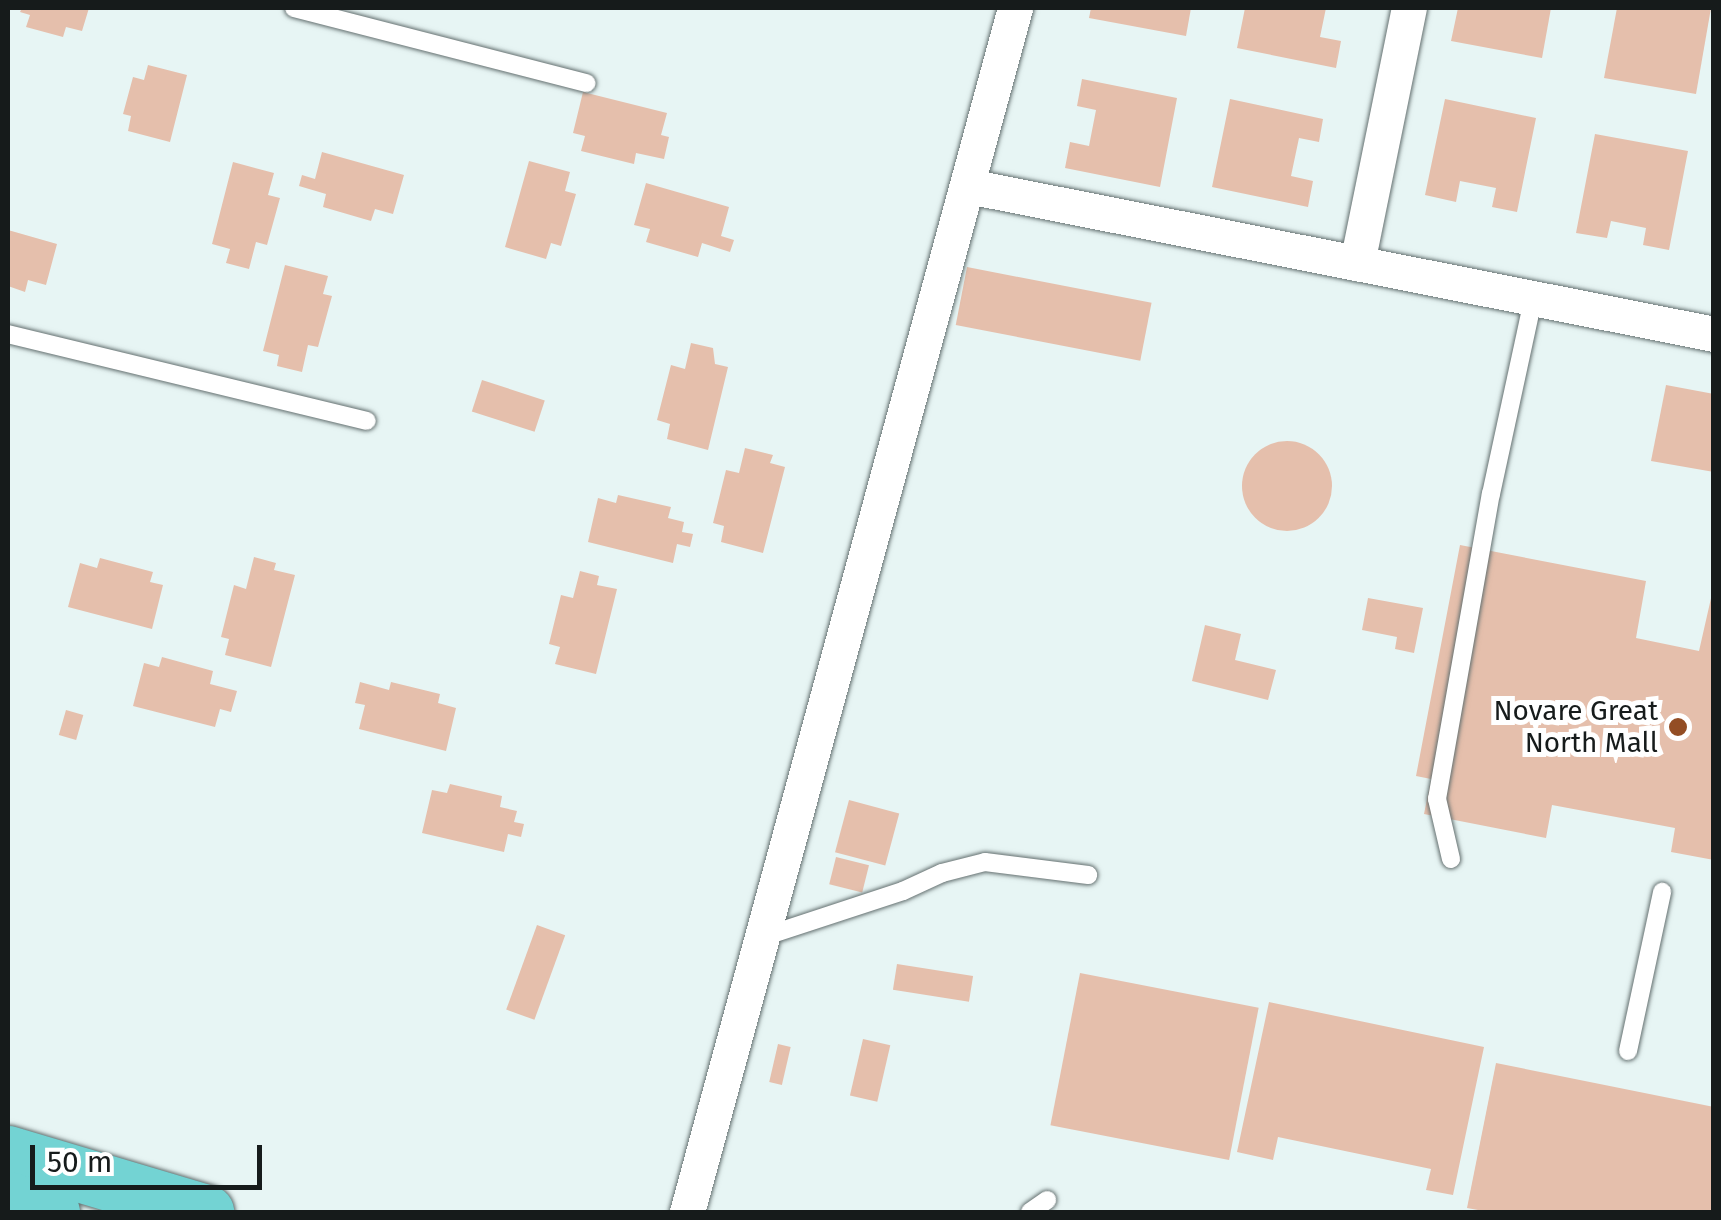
<!DOCTYPE html>
<html>
<head>
<meta charset="utf-8">
<style>
	body { margin:0 }
	#map { position:relative; width:1721px; height:1220px; overflow:hidden; background:#e7f5f4; font-family:"Fira Sans",sans-serif }
	div>[style] { position:absolute }
	[style*='--x'] { left:calc(var(--x)*1px); top:calc(var(--y)*1px); width:calc(var(--w)*1px); rotate:calc(var(--a)*1deg) }
	.building>* { inset:0; background:#e5bfac; transform-origin:0 0 }
	.round { border-radius:50% }
	.roads { filter:drop-shadow(0 0 2px #647070) drop-shadow(0 0 2px #647070) }
	.service>* { height:18px; margin:-9px; padding:0 9px; transform-origin:9px; border-radius:9px; background:#fff }
	.minor>* { height:35px; margin:-17.5px; padding:0 17.5px; transform-origin:17.5px; border-radius:17.5px; background:#fff }
	.primary>* { height:55px; margin:-27.5px; padding:0 27.5px; transform-origin:27.5px; border-radius:27.5px; background:#73d3d3 }
	.dots>* { width:28px; height:28px; translate:-50% -50%; box-sizing:border-box; border:5px solid #fff; border-radius:50% }
	span { translate:-50% -50%; white-space:nowrap; text-align:center; line-height:1.15; -webkit-text-stroke:10px #fff; paint-order:stroke }
	.poi-label { font-size:28px; color:#161b1b }
	.right { translate:-100% -50%; text-align:right }
	.frame { position:absolute; inset:0; border:10px solid #161b1b; pointer-events:none }
	.scale { position:absolute; left:30px; top:1145px; width:232px; height:45px; box-sizing:border-box; border:5px solid #161b1b; border-top:0; padding-left:12px; font-size:30px; line-height:35px; white-space:nowrap; color:#161b1b; -webkit-text-stroke:8px #fff; paint-order:stroke }
</style>
</head>
<body>
<div id="map">
	<div class="building">
		<div style="clip-path:polygon(22px 8px,89px 8px,82px 31px,66px 27px,63px 37px,26px 27px,30px 15px,20px 12px)"></div>
		<div style="clip-path:polygon(1091px 8px,1191px 8px,1186px 36px,1089px 18px)"></div>
		<div style="clip-path:polygon(1245px 8px,1326px 8px,1320px 37px,1341px 41px,1336px 68px,1237px 48px)"></div>
		<div style="clip-path:polygon(1458px 8px,1551px 8px,1542px 58px,1451px 41px)"></div>
		<div style="clip-path:polygon(1617px 8px,1711px 8px,1696px 94px,1604px 78px)"></div>
		<div style="clip-path:polygon(148px 65px,187px 75px,170px 142px,128px 131px,131px 116px,123px 114px,133px 77px,144px 80px)"></div>
		<div style="clip-path:polygon(1082px 79px,1177px 98px,1160px 187px,1065px 168px,1070px 142px,1089px 146px,1096px 110px,1077px 106px)"></div>
		<div style="clip-path:polygon(583px 92px,667px 113px,661px 135px,669px 137px,664px 159px,636px 153px,634px 164px,581px 151px,585px 136px,573px 133px)"></div>
		<div style="clip-path:polygon(1230px 99px,1323px 119px,1319px 142px,1299px 138px,1291px 176px,1313px 181px,1308px 207px,1212px 187px)"></div>
		<div style="clip-path:polygon(1445px 99px,1536px 118px,1517px 212px,1492px 207px,1496px 188px,1460px 181px,1456px 202px,1425px 195px)"></div>
		<div style="clip-path:polygon(1595px 134px,1688px 151px,1669px 250px,1643px 245px,1646px 228px,1611px 221px,1607px 238px,1576px 233px)"></div>
		<div style="clip-path:polygon(322px 152px,404px 175px,393px 214px,375px 209px,371px 221px,323px 207px,326px 194px,299px 186px,302px 175px,315px 179px)"></div>
		<div style="clip-path:polygon(529px 161px,570px 172px,565px 191px,576px 194px,561px 246px,551px 243px,546px 259px,505px 247px)"></div>
		<div style="clip-path:polygon(233px 162px,274px 173px,268px 195px,280px 198px,267px 245px,256px 242px,249px 269px,226px 263px,230px 249px,212px 244px)"></div>
		<div style="clip-path:polygon(646px 183px,729px 207px,721px 236px,734px 240px,730px 252px,702px 243px,698px 257px,646px 242px,650px 229px,634px 225px)"></div>
		<div style="clip-path:polygon(8px 230px,57px 244px,46px 285px,28px 280px,25px 292px,8px 286px)"></div>
		<div style="clip-path:polygon(285px 265px,328px 276px,323px 294px,332px 296px,318px 347px,308px 345px,302px 372px,277px 366px,279px 355px,263px 351px)"></div>
		<div style="left:967px;top:267px;width:188px;height:59px;rotate:11deg"></div>
		<div style="clip-path:polygon(691px 343px,713px 348px,715px 364px,728px 367px,708px 450px,667px 439px,670px 424px,657px 420px,671px 365px,685px 369px)"></div>
		<div style="left:482px;top:380px;width:66px;height:33px;rotate:18deg"></div>
		<div style="clip-path:polygon(1666px 385px,1714px 394px,1714px 472px,1651px 461px)"></div>
		<div class="round" style="left:1242px;top:441px;width:90px;height:90px"></div>
		<div style="clip-path:polygon(745px 448px,773px 455px,770px 463px,785px 467px,763px 553px,721px 542px,724px 526px,713px 523px,726px 470px,739px 473px)"></div>
		<div style="clip-path:polygon(618px 495px,671px 507px,668px 518px,684px 522px,682px 532px,693px 534px,690px 547px,677px 544px,673px 563px,588px 542px,598px 498px,616px 503px)"></div>
		<div style="clip-path:polygon(1460px 545px,1646px 581px,1636px 638px,1699px 651px,1714px 585px,1714px 860px,1671px 852px,1675px 828px,1552px 805px,1546px 838px,1424px 814px,1431px 779px,1416px 776px)"></div>
		<div style="clip-path:polygon(254px 557px,276px 563px,274px 570px,295px 575px,271px 667px,225px 655px,229px 639px,221px 637px,234px 585px,246px 589px)"></div>
		<div style="clip-path:polygon(100px 558px,153px 572px,150px 582px,163px 585px,152px 629px,68px 607px,80px 563px,97px 568px)"></div>
		<div style="clip-path:polygon(580px 571px,599px 576px,597px 585px,617px 589px,596px 674px,555px 664px,560px 647px,549px 644px,561px 595px,573px 598px)"></div>
		<div style="clip-path:polygon(1368px 598px,1423px 608px,1414px 653px,1395px 649px,1397px 637px,1362px 630px)"></div>
		<div style="clip-path:polygon(1205px 625px,1241px 634px,1235px 660px,1276px 670px,1268px 700px,1192px 681px)"></div>
		<div style="clip-path:polygon(162px 657px,213px 671px,210px 684px,237px 691px,231px 712px,220px 709px,215px 727px,133px 706px,144px 663px,159px 667px)"></div>
		<div style="clip-path:polygon(360px 682px,389px 690px,391px 682px,440px 694px,438px 703px,456px 708px,446px 751px,359px 729px,365px 705px,355px 703px)"></div>
		<div style="left:66px;top:710px;width:18px;height:26px;rotate:16deg"></div>
		<div style="clip-path:polygon(450px 784px,502px 796px,500px 807px,517px 811px,514px 822px,524px 824px,521px 837px,508px 834px,504px 852px,422px 833px,432px 790px,447px 793px)"></div>
		<div style="left:849px;top:800px;width:52px;height:54px;rotate:15deg"></div>
		<div style="left:836px;top:857px;width:34px;height:28px;rotate:14deg"></div>
		<div style="left:537px;top:925px;width:30px;height:90px;rotate:20deg"></div>
		<div style="left:897px;top:964px;width:77px;height:26px;rotate:9deg"></div>
		<div style="left:1080px;top:973px;width:182px;height:155px;rotate:11deg"></div>
		<div style="clip-path:polygon(1269px 1002px,1484px 1047px,1453px 1195px,1426px 1190px,1431px 1169px,1278px 1137px,1273px 1160px,1237px 1152px)"></div>
		<div style="left:863px;top:1039px;width:28px;height:58px;rotate:13deg"></div>
		<div style="left:778px;top:1044px;width:13px;height:39px;rotate:13deg"></div>
		<div style="clip-path:polygon(1496px 1063px,1714px 1107px,1714px 1212px,1489px 1212px,1467px 1208px)"></div>
	</div>
	<div class="roads">
		<div class="service">
			<div style="--x:294;--y:8;--w:302;--a:14.4"></div>
			<div style="--x:8;--y:334;--w:369;--a:13.6"></div>
			<div style="--x:1451;--y:859;--w:62;--a:-103.1"></div>
			<div style="--x:1437;--y:799;--w:310;--a:-80"></div>
			<div style="--x:1491;--y:494;--w:199;--a:-77.8"></div>
			<div style="--x:763;--y:937;--w:147;--a:-18.2"></div>
			<div style="--x:903;--y:891;--w:43;--a:-24.8"></div>
			<div style="--x:942;--y:873;--w:44;--a:-14.3"></div>
			<div style="--x:985;--y:862;--w:104;--a:7.2"></div>
			<div style="--x:1628;--y:1051;--w:163;--a:-77.9"></div>
			<div style="--x:1030;--y:1212;--w:21;--a:-35"></div>
		</div>
		<div class="minor">
			<div style="--x:968;--y:186;--w:761;--a:11.22"></div>
			<div style="--x:1357;--y:263;--w:260;--a:-78.5"></div>
			<div style="--x:687;--y:1212;--w:1248;--a:-74.76"></div>
		</div>
		<div class="primary">
			<div style="--x:8;--y:1153;--w:207;--a:16.6"></div>
			<div style="--x:8;--y:1199;--w:46;--a:16.5"></div>
		</div>
	</div>
	<div class="dots">
		<div style="left:1678px;top:727px;background:#934d24"></div>
	</div>
	<div class="poi-label">
		<span class="right" style="left:1658px;top:727px">Novare Great<br>North Mall</span>
	</div>
	<div class="frame"></div>
	<div class="scale">50 m</div>
</div>
</body>
</html>
